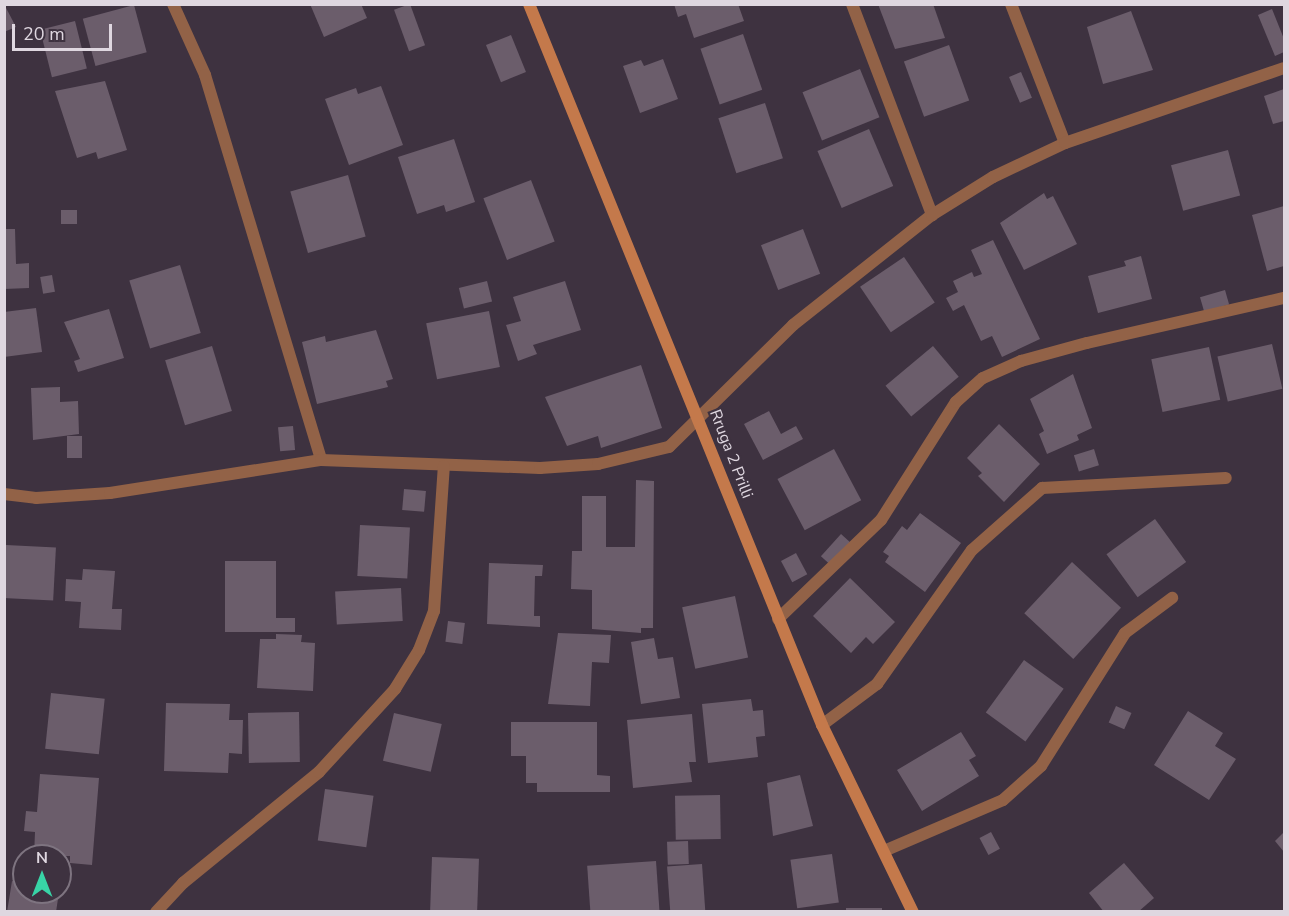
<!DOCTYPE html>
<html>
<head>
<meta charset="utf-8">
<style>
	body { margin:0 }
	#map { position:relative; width:1289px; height:916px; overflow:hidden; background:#3e3240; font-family:"Nunito Sans",sans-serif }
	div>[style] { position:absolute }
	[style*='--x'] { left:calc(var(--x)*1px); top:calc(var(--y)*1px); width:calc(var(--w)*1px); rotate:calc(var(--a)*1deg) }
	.building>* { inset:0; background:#6b5d6b; transform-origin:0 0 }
	.lane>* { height:12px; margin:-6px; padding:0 6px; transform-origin:6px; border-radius:6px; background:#926247 }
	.street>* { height:12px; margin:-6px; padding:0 6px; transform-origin:6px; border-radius:6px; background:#926247 }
	.secondary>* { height:12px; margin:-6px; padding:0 6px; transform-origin:6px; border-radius:6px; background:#c4794b }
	span { translate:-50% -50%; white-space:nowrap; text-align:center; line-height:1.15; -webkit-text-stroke:4.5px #3e3240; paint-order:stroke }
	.street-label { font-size:16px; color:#dfd7e0 }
	.frame { position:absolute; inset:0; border:6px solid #dfd7e0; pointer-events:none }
	.north { position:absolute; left:12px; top:844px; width:60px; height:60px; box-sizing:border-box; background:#3e3240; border:2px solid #7e7480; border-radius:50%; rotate:0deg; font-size:16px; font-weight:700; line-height:24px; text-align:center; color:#dfd7e0 }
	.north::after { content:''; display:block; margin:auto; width:21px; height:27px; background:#38d4a6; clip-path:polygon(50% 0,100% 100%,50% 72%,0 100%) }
	.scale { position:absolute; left:12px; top:24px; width:100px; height:27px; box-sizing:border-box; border:3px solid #dfd7e0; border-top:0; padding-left:8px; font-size:18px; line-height:21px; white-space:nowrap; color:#dfd7e0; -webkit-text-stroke:4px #3e3240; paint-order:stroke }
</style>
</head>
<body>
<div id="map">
	<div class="building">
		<div style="clip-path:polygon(4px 4px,16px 27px,4px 32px)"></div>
		<div style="clip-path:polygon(310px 4px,361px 4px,367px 18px,324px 37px)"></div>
		<div style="left:410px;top:4px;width:44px;height:17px;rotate:70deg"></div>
		<div style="clip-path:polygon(674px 4px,738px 4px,744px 21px,694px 38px,686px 14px,678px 17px)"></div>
		<div style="clip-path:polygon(878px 4px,933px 4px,945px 38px,895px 49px)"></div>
		<div style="left:134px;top:5px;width:49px;height:53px;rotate:75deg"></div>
		<div style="clip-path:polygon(1272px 9px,1284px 39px,1284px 52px,1275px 56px,1258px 15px)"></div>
		<div style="clip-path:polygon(1131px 11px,1153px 70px,1103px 84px,1087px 27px)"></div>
		<div style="left:75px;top:21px;width:49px;height:36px;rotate:76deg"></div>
		<div style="left:743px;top:34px;width:59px;height:45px;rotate:71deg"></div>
		<div style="left:511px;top:35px;width:40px;height:27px;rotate:68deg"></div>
		<div style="left:949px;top:45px;width:59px;height:48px;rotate:70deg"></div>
		<div style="clip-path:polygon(663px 59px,678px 99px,640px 113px,623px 66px,641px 60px,644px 66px)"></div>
		<div style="left:860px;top:69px;width:52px;height:62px;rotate:68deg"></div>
		<div style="left:1021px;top:72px;width:28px;height:13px;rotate:67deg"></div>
		<div style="clip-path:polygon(105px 81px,127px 150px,98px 159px,96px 152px,77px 158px,55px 91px)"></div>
		<div style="clip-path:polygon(381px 86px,403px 145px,349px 165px,325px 99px,356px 88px,358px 94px)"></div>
		<div style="clip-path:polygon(1284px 89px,1284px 121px,1273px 124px,1264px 96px)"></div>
		<div style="left:765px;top:103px;width:58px;height:49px;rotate:72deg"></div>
		<div style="left:869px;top:129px;width:62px;height:56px;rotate:67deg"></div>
		<div style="clip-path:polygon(454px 139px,475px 202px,446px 212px,444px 205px,417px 214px,398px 157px)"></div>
		<div style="left:1228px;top:150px;width:47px;height:59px;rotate:75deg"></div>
		<div style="left:348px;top:175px;width:64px;height:60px;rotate:74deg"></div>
		<div style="left:531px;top:180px;width:66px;height:51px;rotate:69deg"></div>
		<div style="clip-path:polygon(1044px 193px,1047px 199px,1053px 196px,1077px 244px,1024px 270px,1000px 223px)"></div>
		<div style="clip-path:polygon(1284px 206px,1284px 266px,1267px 271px,1252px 215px)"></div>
		<div style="left:61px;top:210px;width:16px;height:14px"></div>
		<div style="clip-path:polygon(4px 229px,15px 229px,16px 264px,29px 263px,29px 288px,4px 289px)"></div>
		<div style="left:803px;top:229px;width:48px;height:45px;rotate:69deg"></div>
		<div style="clip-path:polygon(993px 240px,1040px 339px,1002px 357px,992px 336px,981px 341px,964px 305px,953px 311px,946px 298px,958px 292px,953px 281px,972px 272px,974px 277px,982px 274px,971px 250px)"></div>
		<div style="clip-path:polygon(1141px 256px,1152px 299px,1098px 313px,1088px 276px,1126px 266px,1124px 261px)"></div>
		<div style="left:904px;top:257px;width:55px;height:53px;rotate:56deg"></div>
		<div style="left:180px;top:265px;width:71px;height:53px;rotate:73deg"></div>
		<div style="left:52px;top:275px;width:17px;height:12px;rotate:80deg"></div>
		<div style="left:487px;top:281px;width:21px;height:29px;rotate:76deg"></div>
		<div style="clip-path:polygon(565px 281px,581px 330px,533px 345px,537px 354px,518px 361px,506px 325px,521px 321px,513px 297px)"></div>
		<div style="left:1225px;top:290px;width:15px;height:26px;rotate:74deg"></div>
		<div style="clip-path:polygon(36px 308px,42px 352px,4px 357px,4px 312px)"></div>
		<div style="clip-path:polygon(109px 309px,124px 358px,78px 372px,74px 361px,80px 359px,64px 322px)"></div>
		<div style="left:489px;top:311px;width:57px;height:64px;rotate:79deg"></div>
		<div style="clip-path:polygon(376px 330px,393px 379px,386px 381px,388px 387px,317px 404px,302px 342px,325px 336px,326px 342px)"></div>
		<div style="left:1272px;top:344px;width:46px;height:56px;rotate:77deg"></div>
		<div style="left:212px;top:346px;width:68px;height:49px;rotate:73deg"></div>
		<div style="left:933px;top:346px;width:40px;height:62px;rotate:50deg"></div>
		<div style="left:1209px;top:347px;width:54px;height:59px;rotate:78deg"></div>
		<div style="clip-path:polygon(641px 365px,662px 428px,601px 448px,598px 436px,567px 446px,545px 397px)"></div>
		<div style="clip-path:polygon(1073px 374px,1092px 428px,1077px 435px,1079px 440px,1047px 454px,1039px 434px,1044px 431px,1030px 399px)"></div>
		<div style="clip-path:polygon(60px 387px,60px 402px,78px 401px,79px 434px,33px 440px,31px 388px)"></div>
		<div style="clip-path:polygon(769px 411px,781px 434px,796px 426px,803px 439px,763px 460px,744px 424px)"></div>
		<div style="clip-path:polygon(999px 424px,1040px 464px,1004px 502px,978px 476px,982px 473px,967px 458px)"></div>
		<div style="left:293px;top:426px;width:24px;height:15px;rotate:85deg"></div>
		<div style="left:82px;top:436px;width:22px;height:15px;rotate:90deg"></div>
		<div style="left:834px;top:449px;width:58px;height:64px;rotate:62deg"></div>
		<div style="left:1094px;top:449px;width:17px;height:21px;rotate:73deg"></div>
		<div style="clip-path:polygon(636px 480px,654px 481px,653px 628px,641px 628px,641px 633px,592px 629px,592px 590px,571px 589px,572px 551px,582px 551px,582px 496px,606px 496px,606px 547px,635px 547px)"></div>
		<div style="left:404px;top:489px;width:22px;height:21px;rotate:5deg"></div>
		<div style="clip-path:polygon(920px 513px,961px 543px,925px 592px,885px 562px,889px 556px,883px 552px,902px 526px,907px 530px)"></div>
		<div style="left:1155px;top:519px;width:53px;height:60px;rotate:54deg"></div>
		<div style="left:360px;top:525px;width:50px;height:51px;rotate:3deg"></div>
		<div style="left:841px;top:534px;width:13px;height:30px;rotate:42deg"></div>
		<div style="left:6px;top:545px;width:50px;height:53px;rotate:3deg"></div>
		<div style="left:796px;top:553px;width:24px;height:17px;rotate:62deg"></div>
		<div style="clip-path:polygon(225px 561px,276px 561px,276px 618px,295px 618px,295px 632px,225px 632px)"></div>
		<div style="left:1072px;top:562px;width:67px;height:70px;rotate:43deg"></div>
		<div style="clip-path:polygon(489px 563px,543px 565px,542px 576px,535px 576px,534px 616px,540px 616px,540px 627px,487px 624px)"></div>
		<div style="clip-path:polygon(83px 569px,115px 571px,112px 609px,122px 609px,121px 630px,79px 628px,81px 602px,65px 601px,66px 579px,82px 580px)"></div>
		<div style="clip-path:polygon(850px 578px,895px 622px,873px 644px,866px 637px,851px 653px,813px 616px)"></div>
		<div style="left:401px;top:588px;width:33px;height:66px;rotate:87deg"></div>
		<div style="left:735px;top:596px;width:63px;height:54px;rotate:78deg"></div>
		<div style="left:448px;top:621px;width:17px;height:21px;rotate:7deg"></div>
		<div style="clip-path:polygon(558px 633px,611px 635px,609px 663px,592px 662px,590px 706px,548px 704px)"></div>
		<div style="clip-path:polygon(276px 634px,302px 635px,301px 642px,315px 643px,313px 691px,257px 688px,260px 639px,276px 639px)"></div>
		<div style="clip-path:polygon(654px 638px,658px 659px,673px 657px,680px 698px,641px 704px,631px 642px)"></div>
		<div style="left:1024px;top:660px;width:49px;height:65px;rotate:36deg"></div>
		<div style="left:51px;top:693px;width:54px;height:56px;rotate:6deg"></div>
		<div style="clip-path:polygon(751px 699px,753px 711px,763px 710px,765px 736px,756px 737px,758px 757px,708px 763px,702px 704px)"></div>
		<div style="clip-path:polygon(166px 703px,230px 704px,229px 720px,243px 720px,242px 754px,229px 753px,228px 773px,164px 771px)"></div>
		<div style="left:1116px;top:706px;width:17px;height:18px;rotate:24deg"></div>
		<div style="clip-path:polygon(1188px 711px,1223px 733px,1215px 746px,1236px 759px,1209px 800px,1154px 765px)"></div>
		<div style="left:299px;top:712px;width:50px;height:51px;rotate:89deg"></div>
		<div style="left:394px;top:713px;width:49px;height:49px;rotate:13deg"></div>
		<div style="clip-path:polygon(692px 714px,696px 762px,689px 762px,692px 782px,633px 788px,627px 720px)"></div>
		<div style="clip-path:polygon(511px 722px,597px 722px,597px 775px,610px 776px,610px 792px,537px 792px,537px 783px,526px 783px,526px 756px,511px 756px)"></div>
		<div style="clip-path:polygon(961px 732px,976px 756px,969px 760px,979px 776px,922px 811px,897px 770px)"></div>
		<div style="clip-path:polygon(40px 774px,99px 778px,92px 865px,70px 863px,70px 856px,34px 856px,35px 832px,24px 831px,26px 811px,37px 812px)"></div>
		<div style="clip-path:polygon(800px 775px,813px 826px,773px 836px,767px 783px)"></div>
		<div style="left:325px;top:789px;width:49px;height:52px;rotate:8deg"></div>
		<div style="left:720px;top:795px;width:44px;height:45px;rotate:89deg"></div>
		<div style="left:991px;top:832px;width:19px;height:13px;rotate:62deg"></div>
		<div style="clip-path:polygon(1284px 832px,1284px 852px,1275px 841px)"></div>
		<div style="left:688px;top:841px;width:23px;height:21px;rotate:88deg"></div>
		<div style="left:832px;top:854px;width:49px;height:42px;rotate:82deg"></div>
		<div style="left:432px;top:857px;width:47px;height:55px;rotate:2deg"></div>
		<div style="left:656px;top:861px;width:51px;height:69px;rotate:86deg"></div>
		<div style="clip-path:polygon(1124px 863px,1154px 898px,1138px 912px,1104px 912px,1089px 893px)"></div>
		<div style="left:702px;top:864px;width:48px;height:35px;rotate:86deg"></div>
		<div style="clip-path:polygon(12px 881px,24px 883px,24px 892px,59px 892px,56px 912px,7px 912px)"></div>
		<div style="left:846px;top:908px;width:36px;height:4px"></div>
	</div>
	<div class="lane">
		<div style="--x:852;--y:4;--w:226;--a:69.2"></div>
		<div style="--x:822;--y:725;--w:69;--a:-36.7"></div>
		<div style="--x:877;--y:684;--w:164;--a:-54.7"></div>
		<div style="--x:972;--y:550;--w:94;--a:-41.5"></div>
		<div style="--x:1042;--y:488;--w:184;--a:-3.1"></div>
		<div style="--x:884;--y:851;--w:129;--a:-23.2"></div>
		<div style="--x:1003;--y:800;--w:51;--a:-41.8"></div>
		<div style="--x:1041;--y:766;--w:157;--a:-57.7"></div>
		<div style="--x:1125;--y:633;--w:59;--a:-36.7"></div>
	</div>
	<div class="street">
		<div style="--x:173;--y:4;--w:78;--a:65.7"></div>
		<div style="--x:205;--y:75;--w:402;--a:73.2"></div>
		<div style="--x:1011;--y:4;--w:149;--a:68.8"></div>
		<div style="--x:4;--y:494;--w:32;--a:7"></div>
		<div style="--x:36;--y:498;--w:74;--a:-3.9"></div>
		<div style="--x:110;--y:493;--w:214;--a:-8.9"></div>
		<div style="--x:321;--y:460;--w:219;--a:2.1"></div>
		<div style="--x:540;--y:468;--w:58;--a:-3.9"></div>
		<div style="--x:598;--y:464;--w:73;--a:-13.5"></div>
		<div style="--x:669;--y:447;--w:174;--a:-44.5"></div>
		<div style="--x:793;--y:325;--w:177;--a:-38.4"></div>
		<div style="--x:932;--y:215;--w:72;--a:-31.9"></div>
		<div style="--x:993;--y:177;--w:80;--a:-25.3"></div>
		<div style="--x:1065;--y:143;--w:231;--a:-18.9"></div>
		<div style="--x:778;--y:619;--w:143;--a:-43.9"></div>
		<div style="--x:881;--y:520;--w:140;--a:-57.6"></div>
		<div style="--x:956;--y:402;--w:36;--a:-42"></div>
		<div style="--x:983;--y:378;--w:42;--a:-24.1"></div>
		<div style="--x:1021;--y:361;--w:68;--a:-15.3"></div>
		<div style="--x:1087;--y:343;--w:202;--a:-12.9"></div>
		<div style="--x:156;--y:912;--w:40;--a:-47"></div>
		<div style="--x:183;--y:883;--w:176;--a:-39.2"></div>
		<div style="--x:319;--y:772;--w:113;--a:-47.5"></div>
		<div style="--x:395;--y:689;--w:46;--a:-58.4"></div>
		<div style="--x:419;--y:650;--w:42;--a:-69"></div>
		<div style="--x:434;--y:611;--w:145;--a:-86.1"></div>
	</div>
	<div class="secondary">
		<div style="--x:529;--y:4;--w:778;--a:67.88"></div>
		<div style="--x:822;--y:725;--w:208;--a:64.1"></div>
	</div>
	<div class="street-label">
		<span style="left:731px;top:454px;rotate:69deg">Rruga 2 Prilli</span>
	</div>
	<div class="frame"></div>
	<div class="north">N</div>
	<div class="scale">20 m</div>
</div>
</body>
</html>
